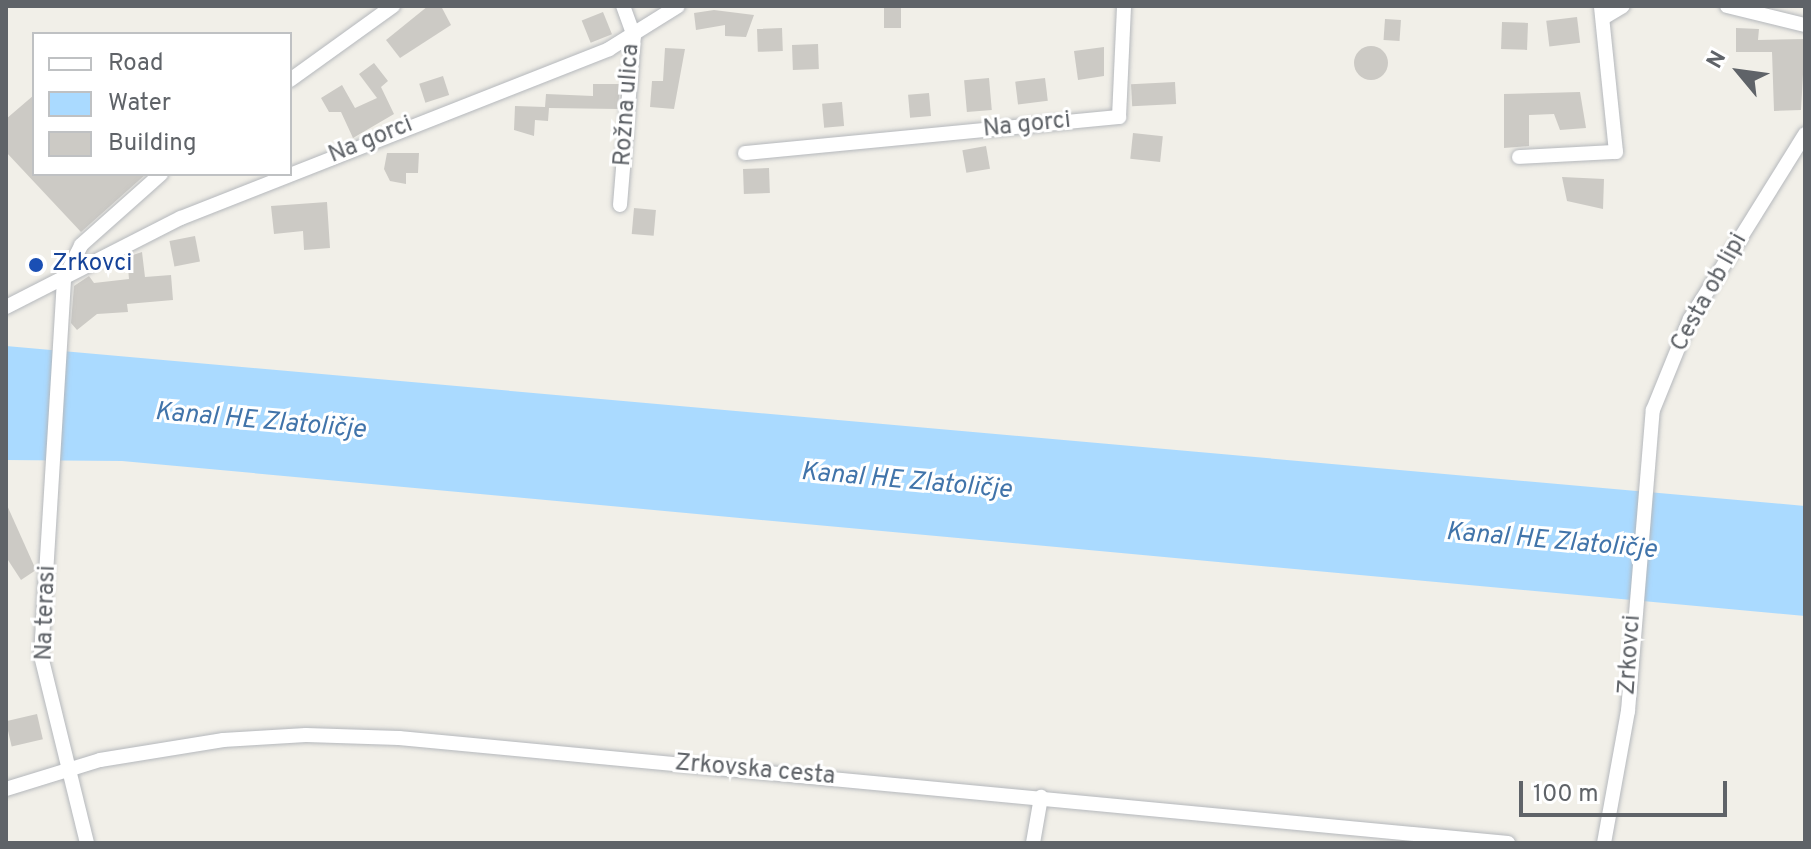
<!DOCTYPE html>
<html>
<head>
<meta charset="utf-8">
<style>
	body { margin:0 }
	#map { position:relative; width:1811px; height:849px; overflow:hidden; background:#f1efe8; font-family:Overpass,sans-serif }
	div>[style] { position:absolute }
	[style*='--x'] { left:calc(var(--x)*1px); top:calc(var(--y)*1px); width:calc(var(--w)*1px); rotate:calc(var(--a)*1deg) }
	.water>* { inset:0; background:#aadaff }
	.building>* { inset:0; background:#cccac5; transform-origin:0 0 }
	.round { border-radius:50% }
	.roads { filter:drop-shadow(0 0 2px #b5b8bc) drop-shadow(0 0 2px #b5b8bc) }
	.minor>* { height:14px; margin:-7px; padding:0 7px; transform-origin:7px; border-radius:7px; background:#fff }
	.dots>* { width:22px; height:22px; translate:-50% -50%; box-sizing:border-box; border:4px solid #fff; border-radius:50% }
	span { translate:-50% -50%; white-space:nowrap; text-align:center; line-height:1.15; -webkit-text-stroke:6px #fff; paint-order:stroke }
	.street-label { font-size:24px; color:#5f6368 }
	.transit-label { font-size:24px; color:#164399 }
	.left { translate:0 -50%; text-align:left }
	.water-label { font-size:26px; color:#4174aa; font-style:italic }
	.frame { position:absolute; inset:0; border:8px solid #5f6368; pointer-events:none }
	.legend { position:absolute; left:32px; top:32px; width:260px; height:144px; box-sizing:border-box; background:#fff; border:2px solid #bfc1c3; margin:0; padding:10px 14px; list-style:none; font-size:24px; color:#5f6368 }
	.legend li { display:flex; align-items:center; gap:16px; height:40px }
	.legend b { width:40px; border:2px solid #bfc1c3 }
	.north { position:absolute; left:1699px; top:32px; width:80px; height:80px; -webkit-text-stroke:6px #fff; paint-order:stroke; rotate:299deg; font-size:22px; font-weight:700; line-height:32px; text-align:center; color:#5f6368 }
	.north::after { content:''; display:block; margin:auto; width:28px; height:36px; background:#5f6368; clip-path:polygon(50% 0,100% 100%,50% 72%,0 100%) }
	.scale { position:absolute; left:1519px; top:781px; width:208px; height:36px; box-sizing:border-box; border:4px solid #5f6368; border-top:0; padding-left:10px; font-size:24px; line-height:28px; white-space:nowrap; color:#5f6368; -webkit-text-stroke:6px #fff; paint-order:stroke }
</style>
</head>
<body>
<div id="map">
	<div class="water">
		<div style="clip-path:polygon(6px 346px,1805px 506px,1805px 616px,122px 461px,6px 460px)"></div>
	</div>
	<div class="building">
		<div style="clip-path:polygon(428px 6px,441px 6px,451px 25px,400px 58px,386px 40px)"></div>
		<div style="left:884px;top:6px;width:17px;height:22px"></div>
		<div style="clip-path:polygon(714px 10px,754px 15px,746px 37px,725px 36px,725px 25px,696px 30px,694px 13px)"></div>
		<div style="left:603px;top:12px;width:24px;height:23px;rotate:68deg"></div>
		<div style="left:1577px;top:17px;width:26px;height:31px;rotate:83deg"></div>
		<div style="left:1385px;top:19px;width:16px;height:21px;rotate:4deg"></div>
		<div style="left:1502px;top:22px;width:26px;height:27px;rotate:2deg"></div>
		<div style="left:782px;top:28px;width:23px;height:25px;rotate:88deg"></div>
		<div style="clip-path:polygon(1736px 28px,1759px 29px,1758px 40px,1805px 39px,1801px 110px,1774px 111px,1772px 52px,1736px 52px)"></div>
		<div style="left:818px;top:44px;width:25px;height:26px;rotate:88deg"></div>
		<div class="round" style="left:1354px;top:46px;width:34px;height:34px"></div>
		<div style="clip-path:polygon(1104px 47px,1104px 76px,1078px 80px,1074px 51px)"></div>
		<div style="clip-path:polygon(665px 48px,685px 49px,674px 109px,650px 107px,652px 81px,663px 81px)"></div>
		<div style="clip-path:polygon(374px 63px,388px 81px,381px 87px,394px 114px,353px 138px,341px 112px,329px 112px,321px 98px,342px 85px,355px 108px,377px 98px,359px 74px)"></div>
		<div style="left:443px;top:76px;width:20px;height:25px;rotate:72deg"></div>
		<div style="left:989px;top:78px;width:32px;height:25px;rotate:85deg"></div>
		<div style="left:1045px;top:78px;width:23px;height:30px;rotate:83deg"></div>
		<div style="left:1175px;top:82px;width:22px;height:44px;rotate:87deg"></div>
		<div style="clip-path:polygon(593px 84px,620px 84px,618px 109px,549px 108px,548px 121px,535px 120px,534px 136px,514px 130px,515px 106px,545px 107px,546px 94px,593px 96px)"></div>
		<div style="clip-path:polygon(1580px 92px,1586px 128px,1560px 130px,1554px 114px,1529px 115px,1529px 146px,1504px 148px,1504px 94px)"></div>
		<div style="left:929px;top:93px;width:23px;height:21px;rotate:85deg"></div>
		<div style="clip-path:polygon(34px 95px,34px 174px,146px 174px,81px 232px,6px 152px,6px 119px)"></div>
		<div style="left:842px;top:102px;width:24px;height:20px;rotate:85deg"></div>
		<div style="left:1133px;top:133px;width:30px;height:26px;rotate:6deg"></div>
		<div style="left:986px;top:146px;width:23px;height:24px;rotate:80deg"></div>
		<div style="clip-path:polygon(387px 153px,419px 153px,418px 173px,406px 173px,406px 184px,390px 181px,384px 169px)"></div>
		<div style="left:769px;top:168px;width:25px;height:26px;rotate:88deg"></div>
		<div style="clip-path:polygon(1562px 177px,1604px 179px,1603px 209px,1567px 201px)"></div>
		<div style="clip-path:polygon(327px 202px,330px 248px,304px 250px,303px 231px,274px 234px,271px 206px)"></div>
		<div style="left:634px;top:208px;width:22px;height:26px;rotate:5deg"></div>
		<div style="left:195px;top:236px;width:26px;height:26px;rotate:79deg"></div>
		<div style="clip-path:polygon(142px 252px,145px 277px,171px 275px,173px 300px,127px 304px,128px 312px,97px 314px,77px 330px,71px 323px,74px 286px,89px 276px,94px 283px,129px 279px,127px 257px)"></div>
		<div style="clip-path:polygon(6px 503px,36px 570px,21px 580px,6px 557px)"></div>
		<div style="left:37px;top:714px;width:26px;height:32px;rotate:77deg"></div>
	</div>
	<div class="roads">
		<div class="minor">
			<div style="--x:1727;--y:6;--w:80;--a:13.7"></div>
			<div style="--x:1603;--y:18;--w:23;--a:-31"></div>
			<div style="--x:290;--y:80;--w:127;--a:-35.7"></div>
			<div style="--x:745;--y:153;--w:376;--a:-5.5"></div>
			<div style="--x:1119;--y:117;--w:111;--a:-87.4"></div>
			<div style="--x:1519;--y:157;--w:97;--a:-3"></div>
			<div style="--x:1616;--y:152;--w:147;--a:-95.9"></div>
			<div style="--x:620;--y:205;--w:170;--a:-85.3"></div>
			<div style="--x:634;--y:36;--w:32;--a:-110"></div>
			<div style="--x:6;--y:307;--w:196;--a:-27"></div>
			<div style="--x:181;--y:218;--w:460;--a:-21.5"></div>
			<div style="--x:609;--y:49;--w:81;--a:-31.9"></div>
			<div style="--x:6;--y:789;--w:98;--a:-17.1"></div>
			<div style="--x:100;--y:760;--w:125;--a:-9.2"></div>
			<div style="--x:223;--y:740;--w:83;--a:-3.4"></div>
			<div style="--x:306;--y:735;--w:93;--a:1.8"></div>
			<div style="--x:399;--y:738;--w:1114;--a:5.41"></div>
			<div style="--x:87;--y:843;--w:193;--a:-103.8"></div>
			<div style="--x:41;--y:656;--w:378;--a:-86.5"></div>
			<div style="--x:64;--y:279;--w:38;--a:-63"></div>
			<div style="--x:81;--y:245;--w:107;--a:-41.6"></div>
			<div style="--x:1033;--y:843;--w:47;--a:-80.1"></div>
			<div style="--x:1604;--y:843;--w:134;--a:-79.7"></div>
			<div style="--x:1628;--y:711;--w:302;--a:-85.3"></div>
			<div style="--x:1653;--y:410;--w:98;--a:-67.9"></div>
			<div style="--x:1690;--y:319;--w:218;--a:-58.1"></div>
		</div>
	</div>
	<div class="dots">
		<div style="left:36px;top:265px;background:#1a4fb4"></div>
	</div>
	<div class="street-label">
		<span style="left:628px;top:105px;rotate:-86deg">Rožna ulica</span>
		<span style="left:1027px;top:126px;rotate:-6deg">Na gorci</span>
		<span style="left:371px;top:141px;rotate:-22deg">Na gorci</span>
		<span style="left:1710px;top:293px;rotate:-61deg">Cesta ob lipi</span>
		<span style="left:47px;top:613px;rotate:-88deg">Na terasi</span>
		<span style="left:1631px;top:655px;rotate:-86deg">Zrkovci</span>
		<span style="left:755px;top:771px;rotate:5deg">Zrkovska cesta</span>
	</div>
	<div class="transit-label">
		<span class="left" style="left:52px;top:265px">Zrkovci</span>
	</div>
	<div class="water-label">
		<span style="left:260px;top:422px;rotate:5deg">Kanal HE Zlatoličje</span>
		<span style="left:906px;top:482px;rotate:5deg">Kanal HE Zlatoličje</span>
		<span style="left:1551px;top:542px;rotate:5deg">Kanal HE Zlatoličje</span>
	</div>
	<div class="frame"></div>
	<ul class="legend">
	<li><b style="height:10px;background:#fff"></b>Road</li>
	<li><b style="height:22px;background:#aadaff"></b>Water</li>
	<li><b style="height:22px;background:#cccac5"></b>Building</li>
	</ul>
	<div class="north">N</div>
	<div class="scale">100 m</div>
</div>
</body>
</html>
